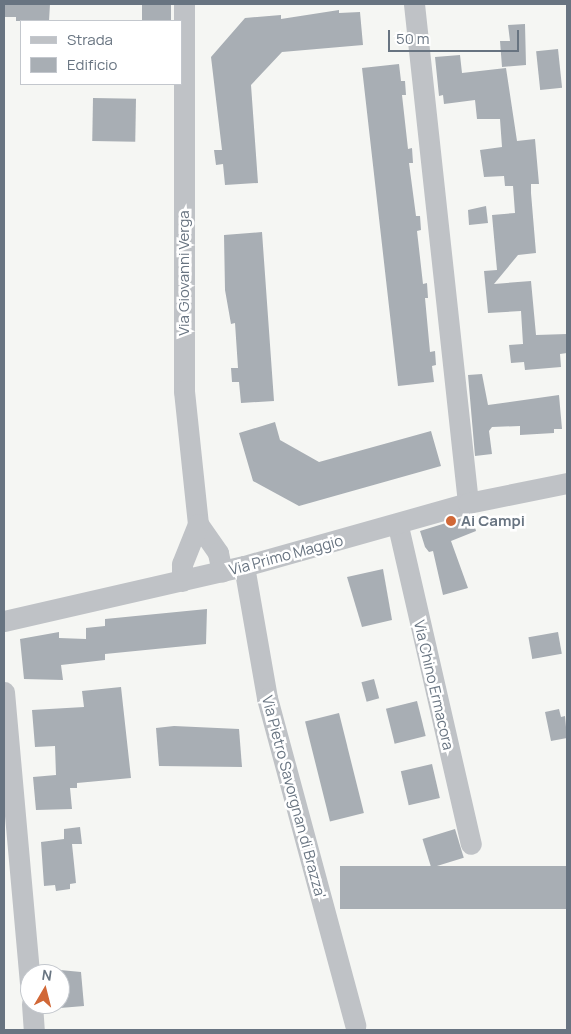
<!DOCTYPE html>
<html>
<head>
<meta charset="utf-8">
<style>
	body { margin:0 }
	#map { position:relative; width:571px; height:1034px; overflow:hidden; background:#f5f6f3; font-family:Manrope,sans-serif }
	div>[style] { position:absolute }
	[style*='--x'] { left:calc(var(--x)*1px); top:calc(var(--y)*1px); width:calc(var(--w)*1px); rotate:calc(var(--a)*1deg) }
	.building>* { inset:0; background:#a8aeb4; transform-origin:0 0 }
	.minor>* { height:21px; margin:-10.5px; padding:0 10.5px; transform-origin:10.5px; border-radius:10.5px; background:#bfc2c6 }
	.dots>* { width:14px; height:14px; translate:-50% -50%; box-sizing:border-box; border:2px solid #fff; border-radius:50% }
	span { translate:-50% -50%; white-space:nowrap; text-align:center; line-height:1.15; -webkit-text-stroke:5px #fff; paint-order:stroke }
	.street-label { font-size:15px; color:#687481 }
	.poi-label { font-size:15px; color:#687481; font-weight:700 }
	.left { translate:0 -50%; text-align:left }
	.frame { position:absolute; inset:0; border:5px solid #687481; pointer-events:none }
	.legend { position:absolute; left:20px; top:20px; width:162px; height:65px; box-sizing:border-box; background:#fff; border:1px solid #c3c7cd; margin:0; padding:6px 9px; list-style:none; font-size:15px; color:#687481 }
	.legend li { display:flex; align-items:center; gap:10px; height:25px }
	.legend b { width:25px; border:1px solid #c3c7cd }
	.north { position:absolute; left:20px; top:964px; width:50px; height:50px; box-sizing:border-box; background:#fff; border:1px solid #c3c7cd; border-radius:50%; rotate:8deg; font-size:14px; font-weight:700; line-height:20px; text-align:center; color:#687481 }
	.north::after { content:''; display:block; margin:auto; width:18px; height:22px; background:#d16837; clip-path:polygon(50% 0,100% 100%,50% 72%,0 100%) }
	.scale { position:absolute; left:388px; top:30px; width:131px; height:22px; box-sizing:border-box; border:2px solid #687481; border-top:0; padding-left:6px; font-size:15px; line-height:18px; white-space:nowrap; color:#687481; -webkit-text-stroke:4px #fff; paint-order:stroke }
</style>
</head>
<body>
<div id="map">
	<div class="building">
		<div style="clip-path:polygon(5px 4px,50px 4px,49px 21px,16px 21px,16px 17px,5px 17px)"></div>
		<div style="left:142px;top:4px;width:29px;height:17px"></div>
		<div style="clip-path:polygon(339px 10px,339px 13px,360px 12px,363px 45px,282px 52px,251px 85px,258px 183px,225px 185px,223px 164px,216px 165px,214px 150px,222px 150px,211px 57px,245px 18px,281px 15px,281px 19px)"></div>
		<div style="clip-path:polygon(525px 24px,526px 65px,502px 67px,500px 41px,510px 41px,508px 25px)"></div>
		<div style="left:558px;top:49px;width:39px;height:22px;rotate:84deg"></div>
		<div style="clip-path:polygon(460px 55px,462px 73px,506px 68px,517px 141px,535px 139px,539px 184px,531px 184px,531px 193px,536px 253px,518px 255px,494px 284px,531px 281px,536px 335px,567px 334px,567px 353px,560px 354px,561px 367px,525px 370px,524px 362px,511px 363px,509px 345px,523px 344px,521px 311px,488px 313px,484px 271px,497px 270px,492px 215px,515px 213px,513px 186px,505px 186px,504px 176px,484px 177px,480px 150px,502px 147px,500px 119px,477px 119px,475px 100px,444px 104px,443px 95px,439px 96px,435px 57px)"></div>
		<div style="clip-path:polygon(399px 64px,401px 81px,405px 81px,406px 95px,402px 95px,408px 149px,412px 148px,413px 163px,409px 163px,416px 216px,420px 216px,421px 230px,417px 231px,423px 284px,427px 283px,428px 298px,425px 298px,430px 352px,435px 351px,436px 365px,432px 366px,434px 382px,398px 386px,362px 68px)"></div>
		<div style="left:93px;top:98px;width:43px;height:43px;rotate:1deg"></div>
		<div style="clip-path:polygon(486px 206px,488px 223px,469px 225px,468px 210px)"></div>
		<div style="clip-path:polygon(262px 232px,274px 401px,241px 403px,239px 382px,232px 382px,231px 368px,238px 368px,235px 323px,231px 324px,225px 290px,224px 235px)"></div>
		<div style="clip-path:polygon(482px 374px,488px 405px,559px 395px,562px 429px,554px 429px,554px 433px,520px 435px,520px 426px,492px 427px,489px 431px,492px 454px,475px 456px,468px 375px)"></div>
		<div style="clip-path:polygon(275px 422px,280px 440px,319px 462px,431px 431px,441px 466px,299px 506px,253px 481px,239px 433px)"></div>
		<div style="clip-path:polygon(472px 515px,476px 531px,451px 541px,468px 588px,443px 595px,433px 551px,429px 552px,425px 547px,420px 531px)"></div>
		<div style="clip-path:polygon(383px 569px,392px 620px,362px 627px,347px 577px)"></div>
		<div style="clip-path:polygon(207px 609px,206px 644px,105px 654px,105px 660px,61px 665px,63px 680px,24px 679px,20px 639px,59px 632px,59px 638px,86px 639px,86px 628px,105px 626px,105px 619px)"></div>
		<div style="left:558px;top:632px;width:22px;height:30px;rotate:80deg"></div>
		<div style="left:374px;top:679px;width:20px;height:13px;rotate:75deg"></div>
		<div style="clip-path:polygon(121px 687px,131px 778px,77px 783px,77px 788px,70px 788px,72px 809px,36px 810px,33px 777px,56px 775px,55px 746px,35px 747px,32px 710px,84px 707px,82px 691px)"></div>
		<div style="left:417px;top:701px;width:36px;height:32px;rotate:76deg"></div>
		<div style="clip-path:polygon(559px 709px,561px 717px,565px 716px,567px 738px,551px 741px,545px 712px)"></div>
		<div style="left:339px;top:713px;width:103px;height:35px;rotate:76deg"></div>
		<div style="clip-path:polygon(174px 726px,239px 729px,242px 767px,159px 766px,156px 728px)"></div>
		<div style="left:432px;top:764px;width:35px;height:32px;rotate:77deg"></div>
		<div style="clip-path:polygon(80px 827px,82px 844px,72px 844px,76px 883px,70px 884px,70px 889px,56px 891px,55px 885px,44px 886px,41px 842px,64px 839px,64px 829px)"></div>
		<div style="left:455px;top:829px;width:30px;height:34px;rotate:73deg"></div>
		<div style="left:567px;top:866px;width:43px;height:227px;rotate:90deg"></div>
		<div style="clip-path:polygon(60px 970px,81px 972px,84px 1006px,60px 1008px)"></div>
	</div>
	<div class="minor">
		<div style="--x:184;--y:4;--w:387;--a:90"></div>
		<div style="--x:184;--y:391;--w:134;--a:84"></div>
		<div style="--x:198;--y:524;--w:35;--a:55"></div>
		<div style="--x:218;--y:553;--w:19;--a:78"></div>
		<div style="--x:414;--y:4;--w:502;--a:83.82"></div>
		<div style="--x:398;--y:526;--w:326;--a:77.1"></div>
		<div style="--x:244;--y:566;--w:134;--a:80.1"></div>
		<div style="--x:267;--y:698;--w:339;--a:74.9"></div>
		<div style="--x:182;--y:581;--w:17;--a:-90"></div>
		<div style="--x:182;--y:564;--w:43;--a:-68.2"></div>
		<div style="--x:4;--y:621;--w:246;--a:-12.9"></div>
		<div style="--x:244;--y:566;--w:233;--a:-15.7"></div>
		<div style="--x:468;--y:503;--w:101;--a:-11.4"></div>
		<div style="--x:4;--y:692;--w:292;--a:84.9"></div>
		<div style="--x:32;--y:1004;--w:26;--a:86"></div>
	</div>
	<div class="dots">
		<div style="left:451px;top:521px;background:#d16837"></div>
	</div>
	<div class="street-label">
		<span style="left:184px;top:273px;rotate:-90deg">Via Giovanni Verga</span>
		<span style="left:286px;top:555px;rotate:-15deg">Via Primo Maggio</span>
		<span style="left:434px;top:685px;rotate:77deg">Via Chino Ermacora</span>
		<span style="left:294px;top:797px;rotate:75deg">Via Pietro Savorgnan di Brazza'</span>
	</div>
	<div class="poi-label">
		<span class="left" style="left:461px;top:521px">Ai Campi</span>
	</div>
	<div class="frame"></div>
	<ul class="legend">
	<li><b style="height:6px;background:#bfc2c6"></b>Strada</li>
	<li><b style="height:14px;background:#a8aeb4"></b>Edificio</li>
	</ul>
	<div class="north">N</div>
	<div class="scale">50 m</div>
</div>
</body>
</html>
